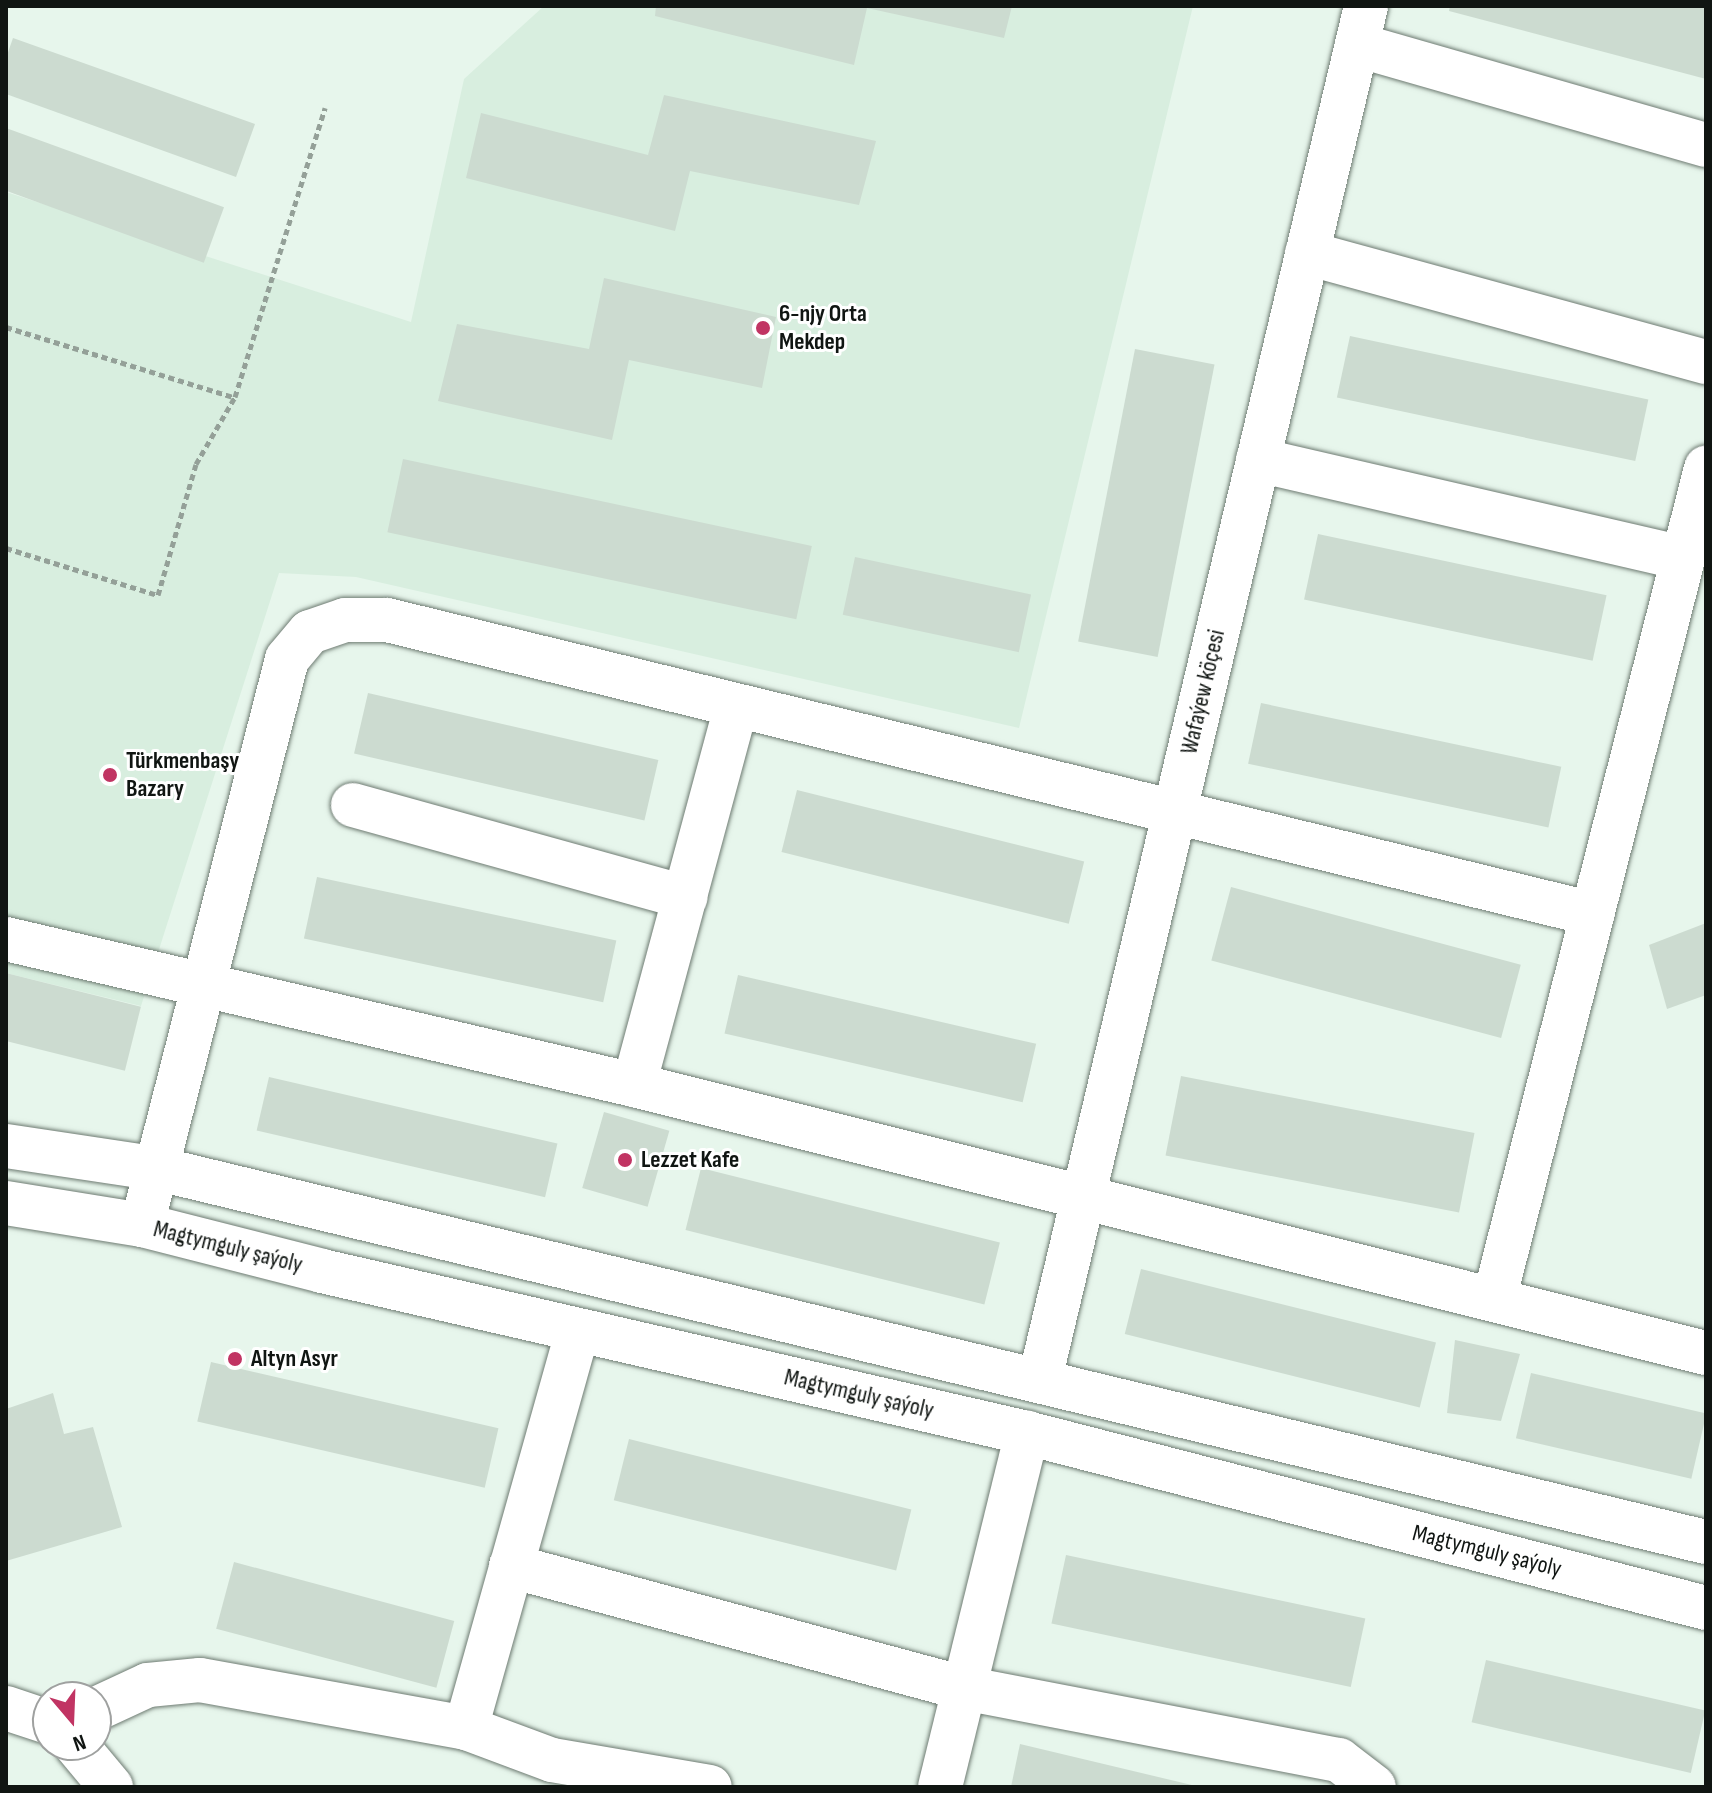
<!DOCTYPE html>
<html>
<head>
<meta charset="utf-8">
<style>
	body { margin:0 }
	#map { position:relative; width:1712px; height:1793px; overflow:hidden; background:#e7f6ec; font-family:"Sofia Sans Condensed",sans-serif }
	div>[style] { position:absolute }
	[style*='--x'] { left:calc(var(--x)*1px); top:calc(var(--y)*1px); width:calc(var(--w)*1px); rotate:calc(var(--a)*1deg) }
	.built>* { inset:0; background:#d8eedf }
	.building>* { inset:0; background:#ccdbd0; transform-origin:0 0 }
	.path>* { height:5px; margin-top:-2.5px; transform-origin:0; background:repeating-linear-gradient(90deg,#94a098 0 6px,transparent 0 10px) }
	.roads { filter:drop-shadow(0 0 2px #6e7b72) drop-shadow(0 0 2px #6e7b72) }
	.minor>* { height:44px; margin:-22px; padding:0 22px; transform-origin:22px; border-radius:22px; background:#fff }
	.dots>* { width:22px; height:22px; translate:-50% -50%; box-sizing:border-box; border:4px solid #fff; border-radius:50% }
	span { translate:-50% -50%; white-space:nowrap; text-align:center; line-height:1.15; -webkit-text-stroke:6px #fff; paint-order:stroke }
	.poi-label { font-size:24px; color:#101512; font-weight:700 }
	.left { translate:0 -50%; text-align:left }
	.street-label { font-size:24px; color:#101512 }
	.frame { position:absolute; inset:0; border:8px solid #101512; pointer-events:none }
	.north { position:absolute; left:32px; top:1681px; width:80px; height:80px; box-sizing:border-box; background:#fff; border:2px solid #9fa1a0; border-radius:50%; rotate:161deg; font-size:22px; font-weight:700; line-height:32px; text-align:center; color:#101512 }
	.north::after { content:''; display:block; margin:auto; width:28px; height:36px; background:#c13463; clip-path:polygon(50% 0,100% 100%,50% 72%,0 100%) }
</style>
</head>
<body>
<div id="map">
	<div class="built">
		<div style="clip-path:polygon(544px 6px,1193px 6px,1019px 728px,356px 577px,279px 573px,141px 1006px,6px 973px,6px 192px,411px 322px,464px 79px)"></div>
	</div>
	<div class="building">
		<div style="clip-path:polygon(656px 6px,1012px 6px,1004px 38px,867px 8px,854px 65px,655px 16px)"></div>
		<div style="clip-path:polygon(1450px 6px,1706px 6px,1706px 79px,1449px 11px)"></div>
		<div style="clip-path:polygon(13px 38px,255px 124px,236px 177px,6px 94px,6px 58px)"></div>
		<div style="clip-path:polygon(664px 95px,876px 141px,859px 205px,690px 171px,675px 231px,466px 178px,481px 113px,648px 155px)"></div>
		<div style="left:6px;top:128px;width:232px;height:59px;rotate:20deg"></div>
		<div style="clip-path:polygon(604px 278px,776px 317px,762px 388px,629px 360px,612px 440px,438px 401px,457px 324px,589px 349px)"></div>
		<div style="left:1350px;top:336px;width:305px;height:63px;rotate:12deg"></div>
		<div style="left:1135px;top:349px;width:81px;height:298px;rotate:11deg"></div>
		<div style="left:403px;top:459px;width:418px;height:75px;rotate:12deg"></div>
		<div style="left:1318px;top:534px;width:295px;height:67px;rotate:12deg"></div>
		<div style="left:855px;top:557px;width:180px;height:59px;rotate:12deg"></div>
		<div style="left:368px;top:693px;width:298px;height:62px;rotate:13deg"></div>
		<div style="left:1261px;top:703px;width:307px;height:62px;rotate:12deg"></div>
		<div style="left:797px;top:790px;width:296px;height:64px;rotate:14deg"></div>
		<div style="left:317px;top:877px;width:306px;height:63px;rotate:12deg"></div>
		<div style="left:1231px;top:887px;width:300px;height:76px;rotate:15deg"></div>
		<div style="clip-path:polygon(1706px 923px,1706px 995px,1667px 1009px,1649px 945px)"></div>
		<div style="left:6px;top:973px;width:139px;height:66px;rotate:14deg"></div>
		<div style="left:738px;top:975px;width:306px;height:60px;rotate:13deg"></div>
		<div style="left:1181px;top:1076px;width:299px;height:81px;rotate:11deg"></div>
		<div style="left:269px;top:1077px;width:296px;height:55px;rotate:13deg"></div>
		<div style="left:604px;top:1112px;width:68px;height:79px;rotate:16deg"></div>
		<div style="left:701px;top:1168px;width:308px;height:64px;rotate:14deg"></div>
		<div style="left:1141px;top:1269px;width:304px;height:67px;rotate:14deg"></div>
		<div style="clip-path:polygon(1455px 1340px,1520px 1354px,1501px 1421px,1447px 1413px)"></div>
		<div style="left:211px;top:1362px;width:295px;height:61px;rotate:13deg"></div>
		<div style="left:1531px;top:1373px;width:180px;height:67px;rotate:13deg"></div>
		<div style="clip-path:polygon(53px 1393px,64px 1434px,93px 1427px,122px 1527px,6px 1561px,6px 1409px)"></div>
		<div style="left:629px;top:1439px;width:291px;height:63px;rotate:14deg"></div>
		<div style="left:1066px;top:1555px;width:306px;height:70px;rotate:12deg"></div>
		<div style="left:234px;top:1562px;width:228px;height:69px;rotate:15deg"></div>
		<div style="left:1486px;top:1660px;width:225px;height:64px;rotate:13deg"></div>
		<div style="clip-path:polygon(1020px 1744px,1196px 1786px,1196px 1787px,1011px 1787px)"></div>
	</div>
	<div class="path">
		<div style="--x:6;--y:327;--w:239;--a:17.1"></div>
		<div style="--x:6;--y:548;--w:159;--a:17.2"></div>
		<div style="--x:158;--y:595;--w:136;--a:-73.8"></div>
		<div style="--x:196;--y:464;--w:78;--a:-59.8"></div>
		<div style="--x:235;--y:397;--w:303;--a:-72.7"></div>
	</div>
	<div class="roads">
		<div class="minor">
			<div style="--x:1357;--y:45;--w:363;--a:16"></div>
			<div style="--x:1307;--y:253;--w:414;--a:15.3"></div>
			<div style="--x:1258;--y:460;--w:436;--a:13"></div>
			<div style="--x:353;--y:805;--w:345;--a:15.5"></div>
			<div style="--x:6;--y:939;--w:645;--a:13.09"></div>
			<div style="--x:634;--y:1085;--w:1105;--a:14.04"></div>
			<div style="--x:634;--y:1085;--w:392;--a:-74.9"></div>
			<div style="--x:6;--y:1146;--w:155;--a:8.5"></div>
			<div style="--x:159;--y:1169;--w:1591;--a:13.56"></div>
			<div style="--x:6;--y:1203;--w:138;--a:9.2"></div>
			<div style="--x:142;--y:1225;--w:186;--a:14.3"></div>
			<div style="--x:322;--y:1271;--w:723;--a:12.94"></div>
			<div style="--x:1027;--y:1433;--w:701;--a:14.45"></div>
			<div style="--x:142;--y:1225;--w:584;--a:-75.63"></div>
			<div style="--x:287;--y:659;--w:35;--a:-50"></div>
			<div style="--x:310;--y:632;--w:37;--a:-19"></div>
			<div style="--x:345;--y:620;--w:42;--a:0"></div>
			<div style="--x:387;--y:620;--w:1241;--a:13.7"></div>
			<div style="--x:1494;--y:1300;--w:859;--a:-75.7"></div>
			<div style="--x:1040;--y:1379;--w:1411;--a:-76.64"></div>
			<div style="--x:511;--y:1566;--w:469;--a:15.1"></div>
			<div style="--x:964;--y:1688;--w:382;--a:10.9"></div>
			<div style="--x:1339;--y:1760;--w:44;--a:37.6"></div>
			<div style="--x:6;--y:1708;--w:44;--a:18.4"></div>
			<div style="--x:96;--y:1709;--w:57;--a:-24.8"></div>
			<div style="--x:148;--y:1685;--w:52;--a:-5.5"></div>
			<div style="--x:200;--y:1680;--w:270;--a:10.2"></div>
			<div style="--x:466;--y:1728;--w:92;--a:20.4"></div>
			<div style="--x:552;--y:1760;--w:160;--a:9.7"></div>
			<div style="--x:466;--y:1728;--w:413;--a:-74.3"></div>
			<div style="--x:76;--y:1745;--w:55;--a:50.2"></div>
			<div style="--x:940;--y:1787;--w:365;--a:-76.2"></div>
		</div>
	</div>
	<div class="dots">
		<div style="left:763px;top:328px;background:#c13463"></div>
		<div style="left:110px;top:775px;background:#c13463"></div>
		<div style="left:625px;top:1160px;background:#c13463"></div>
		<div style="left:235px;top:1359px;background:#c13463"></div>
	</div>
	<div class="poi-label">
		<span class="left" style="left:779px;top:328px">6-njy Orta<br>Mekdep</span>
		<span class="left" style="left:126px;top:775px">Türkmenbaşy<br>Bazary</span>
		<span class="left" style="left:641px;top:1160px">Lezzet Kafe</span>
		<span class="left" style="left:251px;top:1359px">Altyn Asyr</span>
	</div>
	<div class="street-label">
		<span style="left:1203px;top:692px;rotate:-77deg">Wafaýew köçesi</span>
		<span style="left:228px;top:1247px;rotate:14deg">Magtymguly şaýoly</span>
		<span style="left:859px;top:1394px;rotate:13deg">Magtymguly şaýoly</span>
		<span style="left:1487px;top:1551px;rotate:14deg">Magtymguly şaýoly</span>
	</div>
	<div class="frame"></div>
	<div class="north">N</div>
</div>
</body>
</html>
